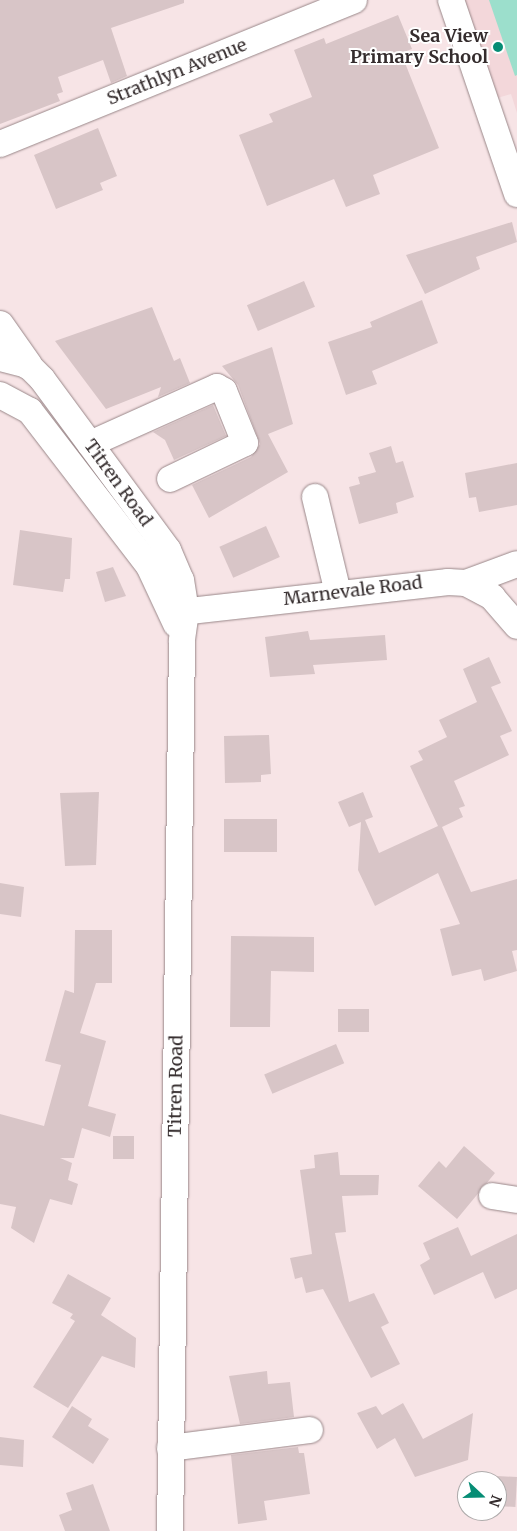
<!DOCTYPE html>
<html>
<head>
<meta charset="utf-8">
<style>
	body { margin:0 }
	#map { position:relative; width:517px; height:1531px; overflow:hidden; background:#f7e4e6; font-family:Merriweather,serif }
	div>[style] { position:absolute }
	[style*='--x'] { left:calc(var(--x)*1px); top:calc(var(--y)*1px); width:calc(var(--w)*1px); rotate:calc(var(--a)*1deg) }
	.built>* { inset:0; background:#f3d7da }
	.water>* { inset:0; background:#9cdfcc }
	.building>* { inset:0; background:#d8c5c7; transform-origin:0 0 }
	.roads { filter:drop-shadow(0 0 1px #998789) drop-shadow(0 0 1px #998789) }
	.minor>* { height:26px; margin:-13px; padding:0 13px; transform-origin:13px; border-radius:13px; background:#fff }
	.major>* { height:28px; margin:-14px; padding:0 14px; transform-origin:14px; border-radius:14px; background:#fff }
	.dots>* { width:14px; height:14px; translate:-50% -50%; box-sizing:border-box; border:2px solid #fff; border-radius:50% }
	span { translate:-50% -50%; white-space:nowrap; text-align:center; line-height:1.15; -webkit-text-stroke:4px #fff; paint-order:stroke }
	.poi-label { font-size:18px; color:#342c2d; font-weight:700 }
	.right { translate:-100% -50%; text-align:right }
	.street-label { font-size:18px; color:#342c2d }
	.north { position:absolute; left:457px; top:1471px; width:50px; height:50px; box-sizing:border-box; background:#fff; border:1px solid #aeabab; border-radius:50%; rotate:111deg; font-size:14px; font-weight:700; line-height:20px; text-align:center; color:#342c2d }
	.north::after { content:''; display:block; margin:auto; width:18px; height:22px; background:#068d75; clip-path:polygon(50% 0,100% 100%,50% 72%,0 100%) }
</style>
</head>
<body>
<div id="map">
	<div class="built">
		<div style="clip-path:polygon(464px 0,517px 0,517px 113px,511px 94px,494px 99px)"></div>
	</div>
	<div class="water">
		<div style="clip-path:polygon(489px 0,517px 0,517px 75px,515px 76px)"></div>
	</div>
	<div class="building">
		<div style="clip-path:polygon(0 0,184px 0,184px 3px,111px 28px,127px 76px,111px 83px,103px 60px,58px 77px,63px 92px,57px 94px,60px 101px,0 124px)"></div>
		<div style="clip-path:polygon(398px 15px,412px 49px,401px 53px,439px 148px,373px 175px,380px 194px,346px 207px,334px 179px,267px 206px,239px 135px,273px 122px,269px 114px,312px 97px,294px 50px,324px 38px,326px 44px)"></div>
		<div style="clip-path:polygon(98px 128px,117px 176px,100px 183px,103px 190px,56px 209px,34px 155px)"></div>
		<div style="clip-path:polygon(512px 222px,517px 242px,476px 257px,480px 269px,425px 294px,406px 255px)"></div>
		<div style="left:304px;top:281px;width:28px;height:62px;rotate:67deg"></div>
		<div style="clip-path:polygon(422px 300px,438px 343px,372px 371px,377px 384px,346px 395px,328px 342px,372px 327px,370px 322px)"></div>
		<div style="clip-path:polygon(152px 307px,174px 361px,180px 358px,190px 383px,158px 397px,161px 387px,106px 409px,55px 341px)"></div>
		<div style="clip-path:polygon(272px 347px,293px 424px,268px 434px,288px 472px,209px 518px,192px 485px,251px 457px,260px 444px,238px 385px,222px 366px)"></div>
		<div style="clip-path:polygon(213px 405px,226px 436px,174px 460px,165px 440px,153px 432px)"></div>
		<div style="clip-path:polygon(391px 446px,396px 463px,403px 461px,414px 497px,396px 503px,398px 513px,359px 524px,349px 487px,360px 484px,358px 477px,376px 472px,369px 453px)"></div>
		<div style="clip-path:polygon(517px 463px,517px 505px,479px 512px,476px 497px,469px 498px,465px 473px)"></div>
		<div style="left:266px;top:526px;width:34px;height:51px;rotate:66deg"></div>
		<div style="clip-path:polygon(20px 530px,72px 538px,70px 579px,65px 579px,63px 592px,13px 585px)"></div>
		<div style="clip-path:polygon(113px 567px,126px 596px,105px 602px,96px 572px)"></div>
		<div style="clip-path:polygon(308px 631px,310px 640px,385px 635px,387px 660px,313px 665px,315px 674px,270px 677px,265px 637px)"></div>
		<div style="clip-path:polygon(489px 657px,501px 683px,491px 687px,512px 731px,500px 736px,509px 755px,454px 781px,465px 806px,459px 808px,463px 817px,442px 827px,471px 892px,517px 879px,517px 950px,512px 951px,517px 971px,484px 981px,481px 969px,452px 976px,440px 929px,460px 924px,438px 873px,375px 906px,358px 870px,361px 822px,349px 827px,338px 802px,363px 792px,373px 817px,365px 820px,379px 853px,438px 826px,410px 766px,423px 760px,418px 751px,447px 737px,439px 720px,477px 702px,463px 669px)"></div>
		<div style="clip-path:polygon(269px 735px,271px 774px,261px 775px,261px 782px,225px 783px,224px 736px)"></div>
		<div style="clip-path:polygon(99px 792px,96px 865px,65px 866px,60px 793px)"></div>
		<div style="left:224px;top:819px;width:53px;height:33px"></div>
		<div style="clip-path:polygon(0 883px,24px 887px,21px 917px,0 914px)"></div>
		<div style="clip-path:polygon(75px 930px,112px 930px,112px 983px,96px 983px,80px 1033px,106px 1041px,88px 1106px,116px 1114px,110px 1137px,82px 1128px,74px 1158px,60px 1158px,72px 1163px,68px 1180px,78px 1184px,72px 1205px,50px 1199px,34px 1243px,11px 1228px,16px 1207px,0 1204px,0 1114px,44px 1126px,61px 1065px,45px 1061px,65px 990px,74px 993px)"></div>
		<div style="clip-path:polygon(231px 936px,314px 937px,314px 972px,271px 971px,270px 1027px,230px 1027px)"></div>
		<div style="left:338px;top:1009px;width:31px;height:23px"></div>
		<div style="left:336px;top:1044px;width:21px;height:78px;rotate:67deg"></div>
		<div style="left:113px;top:1136px;width:21px;height:23px"></div>
		<div style="clip-path:polygon(464px 1146px,495px 1173px,457px 1219px,418px 1186px,439px 1161px,446px 1168px)"></div>
		<div style="clip-path:polygon(338px 1152px,340px 1175px,379px 1175px,378px 1195px,342px 1196px,346px 1232px,335px 1233px,349px 1302px,374px 1293px,389px 1323px,381px 1327px,400px 1364px,371px 1378px,323px 1289px,306px 1293px,302px 1277px,295px 1279px,290px 1258px,312px 1254px,300px 1170px,315px 1168px,314px 1155px)"></div>
		<div style="clip-path:polygon(458px 1227px,471px 1256px,517px 1234px,517px 1289px,495px 1299px,483px 1272px,434px 1295px,420px 1265px,430px 1259px,423px 1243px)"></div>
		<div style="clip-path:polygon(68px 1274px,111px 1298px,101px 1315px,136px 1338px,135px 1368px,102px 1356px,68px 1408px,33px 1387px,75px 1321px,70px 1318px,73px 1314px,52px 1303px)"></div>
		<div style="clip-path:polygon(267px 1371px,268px 1384px,290px 1382px,294px 1417px,240px 1424px,229px 1376px)"></div>
		<div style="clip-path:polygon(403px 1403px,423px 1439px,473px 1413px,468px 1460px,415px 1477px,395px 1438px,377px 1449px,357px 1413px,376px 1406px,382px 1415px)"></div>
		<div style="clip-path:polygon(72px 1406px,92px 1419px,88px 1426px,109px 1439px,93px 1464px,52px 1437px)"></div>
		<div style="clip-path:polygon(0 1437px,24px 1440px,23px 1467px,0 1465px)"></div>
		<div style="clip-path:polygon(298px 1447px,299px 1453px,304px 1453px,310px 1494px,264px 1501px,267px 1520px,238px 1524px,231px 1455px)"></div>
		<div style="left:497px;top:1476px;width:20px;height:30px;rotate:3deg"></div>
		<div style="clip-path:polygon(93px 1484px,110px 1531px,65px 1531px,59px 1515px,72px 1510px,66px 1493px)"></div>
	</div>
	<div class="roads">
		<div class="minor">
			<div style="--x:451;--y:0;--w:205;--a:71.2"></div>
			<div style="--x:0;--y:144;--w:382;--a:-22.1"></div>
			<div style="--x:0;--y:358;--w:29;--a:14"></div>
			<div style="--x:28;--y:365;--w:20;--a:45"></div>
			<div style="--x:42;--y:379;--w:212;--a:53.6"></div>
			<div style="--x:168;--y:550;--w:33;--a:67"></div>
			<div style="--x:181;--y:580;--w:31;--a:81"></div>
			<div style="--x:186;--y:611;--w:30;--a:98"></div>
			<div style="--x:182;--y:641;--w:890;--a:90.77"></div>
			<div style="--x:0;--y:395;--w:34;--a:28"></div>
			<div style="--x:30;--y:411;--w:195;--a:52.5"></div>
			<div style="--x:149;--y:566;--w:64;--a:65"></div>
			<div style="--x:90;--y:444;--w:139;--a:-24.2"></div>
			<div style="--x:217;--y:387;--w:8;--a:30"></div>
			<div style="--x:224;--y:391;--w:56;--a:68"></div>
			<div style="--x:245;--y:443;--w:83;--a:154.4"></div>
			<div style="--x:315;--y:497;--w:99;--a:76.5"></div>
			<div style="--x:466;--y:583;--w:54;--a:-20.4"></div>
			<div style="--x:172;--y:613;--w:278;--a:-6.4"></div>
			<div style="--x:448;--y:582;--w:18;--a:3"></div>
			<div style="--x:466;--y:583;--w:30;--a:28"></div>
			<div style="--x:492;--y:597;--w:38;--a:49"></div>
			<div style="--x:492;--y:1196;--w:25;--a:9"></div>
			<div style="--x:170;--y:1448;--w:141;--a:-7.3"></div>
		</div>
		<div class="major">
			<div style="--x:0;--y:325;--w:49;--a:55"></div>
		</div>
	</div>
	<div class="dots">
		<div style="left:498px;top:47px;background:#068d75"></div>
	</div>
	<div class="poi-label">
		<span class="right" style="left:488px;top:47px">Sea View<br>Primary School</span>
	</div>
	<div class="street-label">
		<span style="left:177px;top:72px;rotate:-22deg">Strathlyn Avenue</span>
		<span style="left:118px;top:483px;rotate:54deg">Titren Road</span>
		<span style="left:353px;top:591px;rotate:-7deg">Marnevale Road</span>
		<span style="left:176px;top:1086px;rotate:-89deg">Titren Road</span>
	</div>
	<div class="north">N</div>
</div>
</body>
</html>
